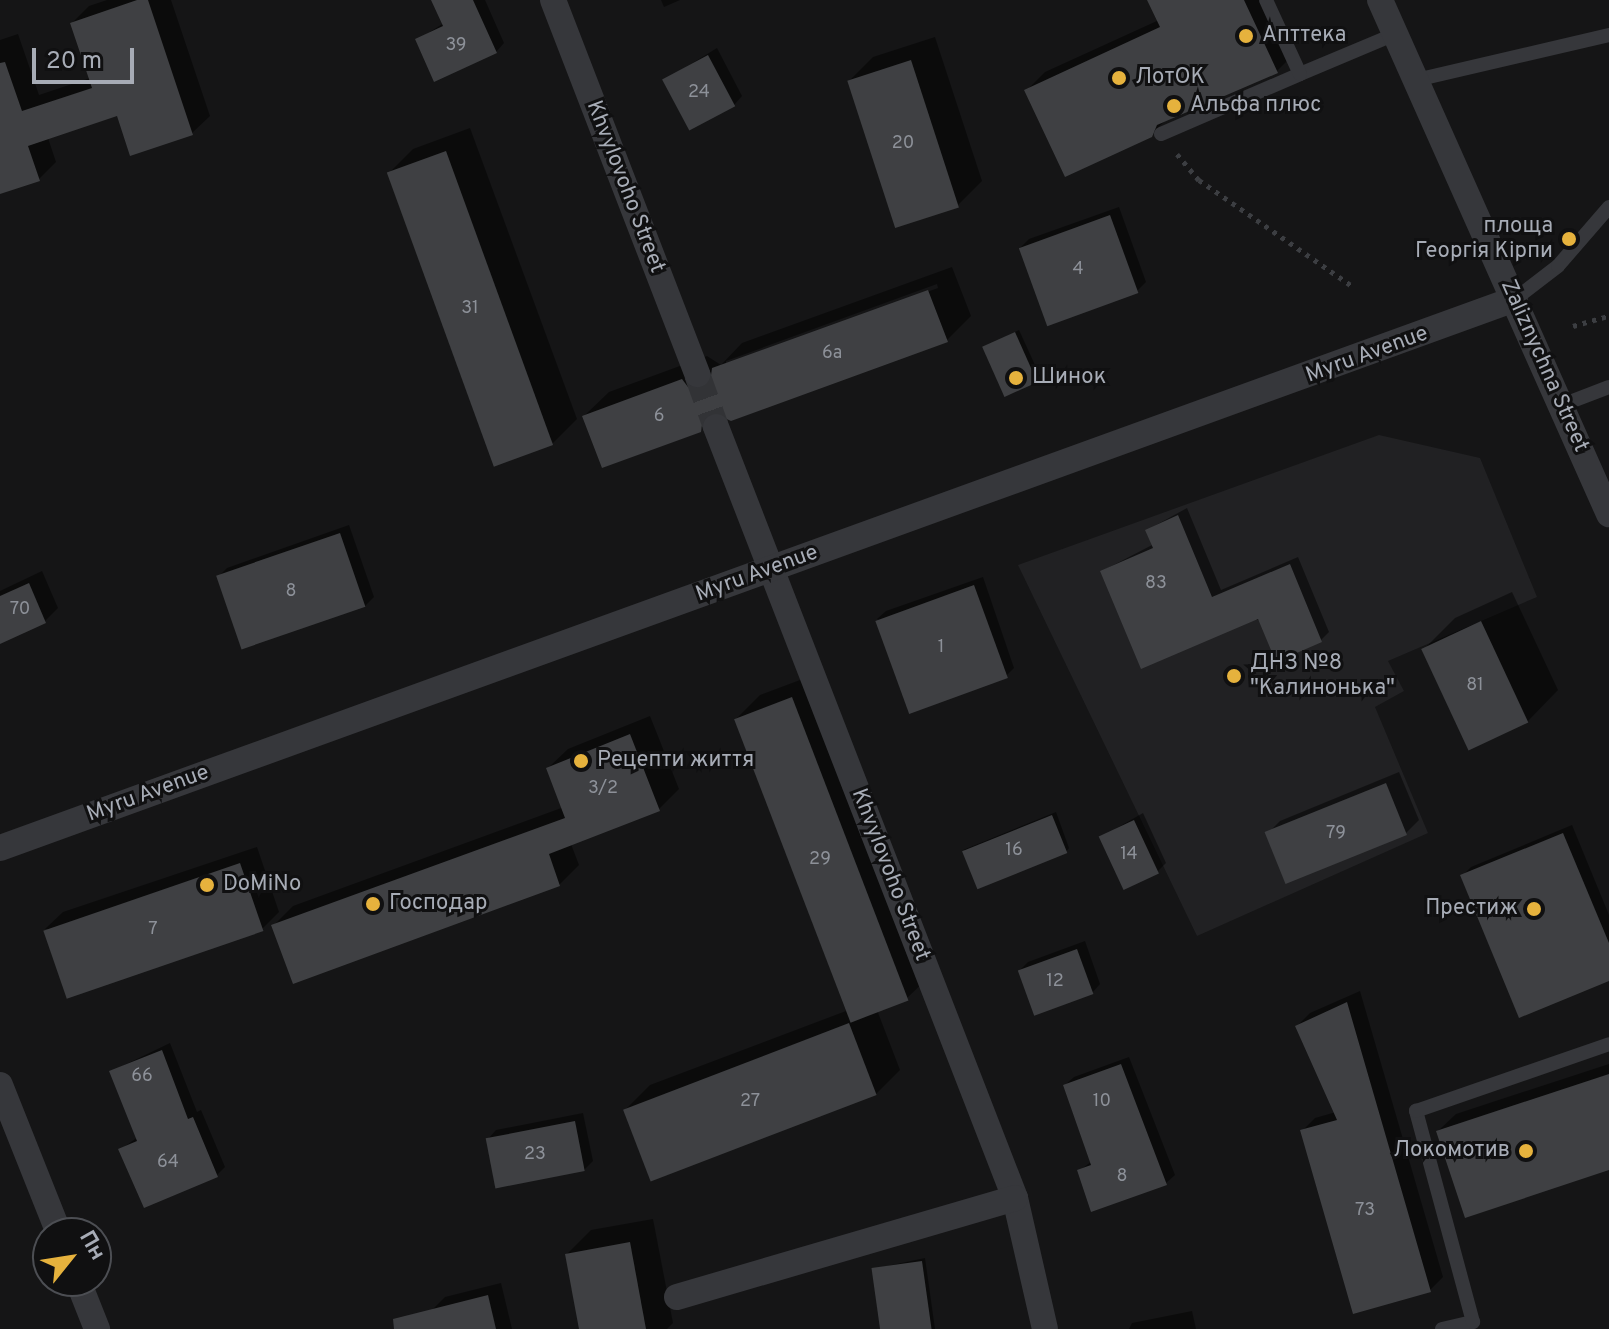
<!DOCTYPE html>
<html>
<head>
<meta charset="utf-8">
<style>
	body { margin:0 }
	#map { position:relative; width:1609px; height:1329px; overflow:hidden; background:#151516; font-family:Overpass,sans-serif }
	div>[style] { position:absolute }
	[style*='--x'] { left:calc(var(--x)*1px); top:calc(var(--y)*1px); width:calc(var(--w)*1px); rotate:calc(var(--a)*1deg) }
	.built>* { inset:0; background:#212123 }
	.shadow>* { inset:0; background:#0007 }
	.building>* { inset:0; background:#3f4043; transform-origin:0 0 }
	.minor-tunnel>* { height:26px; margin-top:-13px; transform-origin:0; background:repeating-linear-gradient(90deg,#323336 0 26px,transparent 0 39px) }
	.path>* { height:5px; margin-top:-2.5px; transform-origin:0; background:repeating-linear-gradient(90deg,#3c3e42 0 4px,transparent 0 10px) }
	.service>* { height:14px; margin:-7px; padding:0 7px; transform-origin:7px; border-radius:7px; background:#36373b }
	.minor>* { height:26px; margin:-13px; padding:0 13px; transform-origin:13px; border-radius:13px; background:#36373b }
	.dots>* { width:22px; height:22px; translate:-50% -50%; box-sizing:border-box; border:4px solid #101011; border-radius:50% }
	span { translate:-50% -50%; white-space:nowrap; text-align:center; line-height:1.15; -webkit-text-stroke:6px #101011; paint-order:stroke }
	.number-label { font-size:18px; color:#8d9199 }
	.number-label span { -webkit-text-stroke-width:0 }
	.poi-label { font-size:22px; color:#a7acb6 }
	.left { translate:0 -50%; text-align:left }
	.right { translate:-100% -50%; text-align:right }
	.street-label { font-size:22px; color:#a7acb6 }
	.north { position:absolute; left:32px; top:1217px; width:80px; height:80px; box-sizing:border-box; background:#101011; border:2px solid #4c4e53; border-radius:50%; rotate:60deg; font-size:22px; font-weight:700; line-height:32px; text-align:center; color:#a7acb6 }
	.north::after { content:''; display:block; margin:auto; width:28px; height:36px; background:#e6b23d; clip-path:polygon(50% 0,100% 100%,50% 72%,0 100%) }
	.scale { position:absolute; left:32px; top:48px; width:102px; height:36px; box-sizing:border-box; border:4px solid #a7acb6; border-top:0; padding-left:10px; font-size:24px; line-height:28px; white-space:nowrap; color:#a7acb6; -webkit-text-stroke:6px #101011; paint-order:stroke }
</style>
</head>
<body>
<div id="map">
	<div class="built">
		<div style="clip-path:polygon(1379px 435px,1480px 458px,1537px 597px,1388px 661px,1404px 691px,1375px 707px,1428px 833px,1197px 936px,1018px 565px)"></div>
	</div>
	<div class="shadow">
		<div style="clip-path:polygon(107px 0,171px 0,210px 116px,192px 133px,118px 114px,48px 138px,56px 162px,39px 179px,0 192px,0 40px,18px 34px,39px 95px,90px 78px,72px 23px,89px 6px)"></div>
		<div style="clip-path:polygon(433px 0,485px 0,504px 43px,496px 52px,417px 40px,444px 23px)"></div>
		<div style="clip-path:polygon(661px 0,680px 0,664px 7px)"></div>
		<div style="clip-path:polygon(1150px 0,1270px 0,1295px 53px,1277px 71px,1168px 118px,1150px 135px,1027px 90px,1045px 72px,1159px 20px)"></div>
		<div style="clip-path:polygon(935px 37px,982px 181px,958px 205px,849px 81px,873px 57px)"></div>
		<div style="clip-path:polygon(717px 48px,742px 96px,734px 105px,665px 80px)"></div>
		<div style="clip-path:polygon(470px 128px,577px 419px,553px 443px,389px 173px,413px 149px)"></div>
		<div style="clip-path:polygon(1119px 207px,1146px 282px,1137px 291px,1020px 248px,1029px 239px)"></div>
		<div style="clip-path:polygon(evenodd,952px 267px,971px 316px,947px 340px,717px 413px,700px 430px,584px 416px,609px 392px,707px 356px,721px 365px,742px 343px,952px 267px,937px 284px,938px 288px,726px 365px,726px 361px,937px 284px)"></div>
		<div style="clip-path:polygon(1019px 330px,1040px 376px,1036px 380px,985px 347px)"></div>
		<div style="clip-path:polygon(1187px 508px,1221px 590px,1298px 557px,1329px 632px,1321px 640px,1102px 571px,1154px 544px,1147px 530px)"></div>
		<div style="clip-path:polygon(349px 525px,374px 597px,365px 606px,218px 577px,227px 568px)"></div>
		<div style="clip-path:polygon(42px 571px,58px 608px,45px 621px,0 642px,0 591px)"></div>
		<div style="clip-path:polygon(983px 577px,1014px 668px,1006px 676px,877px 619px,886px 611px)"></div>
		<div style="clip-path:polygon(1512px 592px,1558px 690px,1527px 722px,1424px 649px,1455px 618px)"></div>
		<div style="clip-path:polygon(816px 674px,931px 975px,906px 999px,877px 1010px,900px 1070px,876px 1094px,626px 1109px,650px 1085px,846px 1011px,736px 719px,760px 695px)"></div>
		<div style="clip-path:polygon(650px 716px,679px 789px,659px 809px,571px 844px,579px 865px,559px 885px,274px 925px,293px 906px,564px 807px,548px 768px,568px 749px)"></div>
		<div style="clip-path:polygon(1399px 772px,1419px 820px,1406px 833px,1267px 834px,1280px 821px)"></div>
		<div style="clip-path:polygon(1056px 812px,1069px 848px,1066px 852px,963px 850px)"></div>
		<div style="clip-path:polygon(1143px 813px,1166px 863px,1158px 871px,1101px 837px)"></div>
		<div style="clip-path:polygon(1572px 825px,1609px 915px,1609px 978px,1462px 876px,1471px 867px)"></div>
		<div style="clip-path:polygon(257px 847px,279px 912px,262px 929px,45px 929px,63px 912px)"></div>
		<div style="clip-path:polygon(1085px 941px,1100px 984px,1092px 993px,1020px 970px,1028px 962px)"></div>
		<div style="clip-path:polygon(1360px 991px,1443px 1277px,1430px 1290px,1302px 1131px,1315px 1118px,1336px 1112px,1297px 1026px,1310px 1013px)"></div>
		<div style="clip-path:polygon(170px 1043px,197px 1112px,201px 1110px,225px 1167px,217px 1175px,121px 1149px,138px 1137px,112px 1071px)"></div>
		<div style="clip-path:polygon(1129px 1057px,1175px 1175px,1166px 1183px,1079px 1171px,1092px 1161px,1065px 1085px,1074px 1077px)"></div>
		<div style="clip-path:polygon(1609px 1064px,1609px 1168px,1438px 1131px,1456px 1114px)"></div>
		<div style="clip-path:polygon(583px 1113px,593px 1161px,584px 1170px,488px 1139px,496px 1130px)"></div>
		<div style="clip-path:polygon(653px 1219px,673px 1323px,667px 1329px,581px 1329px,567px 1254px,591px 1230px)"></div>
		<div style="clip-path:polygon(925px 1258px,935px 1329px,881px 1329px,873px 1269px)"></div>
		<div style="clip-path:polygon(501px 1283px,512px 1329px,437px 1329px,432px 1310px,445px 1297px)"></div>
		<div style="clip-path:polygon(1192px 1311px,1196px 1329px,1129px 1329px,1132px 1323px)"></div>
	</div>
	<div class="building">
		<div style="clip-path:polygon(137px 0,148px 0,193px 135px,130px 156px,117px 116px,28px 146px,40px 181px,0 194px,0 63px,5px 62px,22px 111px,92px 88px,70px 23px)"></div>
		<div style="clip-path:polygon(431px 0,473px 0,497px 53px,434px 82px,415px 39px,443px 26px)"></div>
		<div style="clip-path:polygon(1147px 0,1244px 0,1278px 73px,1157px 125px,1152px 137px,1065px 177px,1024px 90px,1160px 27px)"></div>
		<div style="left:708px;top:55px;width:58px;height:52px;rotate:62deg"></div>
		<div style="left:911px;top:60px;width:155px;height:67px;rotate:72deg"></div>
		<div style="left:446px;top:151px;width:313px;height:63px;rotate:70deg"></div>
		<div style="left:1110px;top:215px;width:83px;height:97px;rotate:70deg"></div>
		<div style="clip-path:polygon(928px 290px,948px 342px,731px 421px,711px 412px,703px 418px,701px 432px,602px 468px,582px 416px,682px 379px,688px 387px,702px 389px,710px 383px,712px 368px)"></div>
		<div style="left:1015px;top:332px;width:55px;height:36px;rotate:66deg"></div>
		<div style="clip-path:polygon(1178px 515px,1212px 597px,1290px 564px,1322px 642px,1276px 662px,1258px 619px,1141px 669px,1100px 571px,1153px 548px,1145px 530px)"></div>
		<div style="left:340px;top:533px;width:78px;height:131px;rotate:71deg"></div>
		<div style="clip-path:polygon(29px 583px,46px 623px,0 644px,0 596px)"></div>
		<div style="left:974px;top:585px;width:99px;height:105px;rotate:70deg"></div>
		<div style="left:1481px;top:621px;width:112px;height:66px;rotate:65deg"></div>
		<div style="left:792px;top:697px;width:325px;height:62px;rotate:69deg"></div>
		<div style="clip-path:polygon(630px 734px,660px 811px,549px 854px,560px 886px,293px 984px,271px 925px,565px 818px,546px 768px)"></div>
		<div style="left:1386px;top:783px;width:56px;height:131px;rotate:68deg"></div>
		<div style="left:1052px;top:815px;width:41px;height:97px;rotate:68deg"></div>
		<div style="left:1134px;top:820px;width:59px;height:39px;rotate:65deg"></div>
		<div style="clip-path:polygon(1563px 833px,1609px 943px,1609px 981px,1519px 1018px,1460px 875px)"></div>
		<div style="left:240px;top:863px;width:72px;height:208px;rotate:71deg"></div>
		<div style="left:1077px;top:949px;width:48px;height:63px;rotate:70deg"></div>
		<div style="clip-path:polygon(1347px 1002px,1431px 1292px,1353px 1314px,1300px 1130px,1337px 1120px,1295px 1026px)"></div>
		<div style="left:849px;top:1023px;width:77px;height:242px;rotate:69deg"></div>
		<div style="clip-path:polygon(162px 1050px,188px 1119px,193px 1117px,218px 1177px,144px 1208px,118px 1149px,137px 1141px,109px 1071px)"></div>
		<div style="clip-path:polygon(1121px 1064px,1167px 1185px,1091px 1212px,1077px 1170px,1091px 1165px,1063px 1085px)"></div>
		<div style="clip-path:polygon(1609px 1074px,1609px 1170px,1465px 1218px,1436px 1131px)"></div>
		<div style="left:575px;top:1121px;width:51px;height:91px;rotate:79deg"></div>
		<div style="clip-path:polygon(630px 1242px,646px 1329px,579px 1329px,565px 1254px)"></div>
		<div style="left:922px;top:1261px;width:69px;height:51px;rotate:82deg"></div>
		<div style="clip-path:polygon(488px 1295px,496px 1329px,394px 1329px,393px 1319px)"></div>
	</div>
	<div class="minor-tunnel">
		<div style="--x:697;--y:374;--w:56;--a:70.3"></div>
	</div>
	<div class="path">
		<div style="--x:1177;--y:154;--w:34;--a:50"></div>
		<div style="--x:1199;--y:180;--w:186;--a:34.7"></div>
		<div style="--x:1573;--y:326;--w:37;--a:-16"></div>
	</div>
	<div class="service">
		<div style="--x:1300;--y:74;--w:103;--a:-22.8"></div>
		<div style="--x:1416;--y:80;--w:198;--a:-13.1"></div>
		<div style="--x:1161;--y:134;--w:151;--a:-23.3"></div>
		<div style="--x:1300;--y:74;--w:81;--a:-114.7"></div>
		<div style="--x:1515;--y:299;--w:54;--a:-37.5"></div>
		<div style="--x:1558;--y:266;--w:78;--a:-49.2"></div>
		<div style="--x:1562;--y:405;--w:50;--a:-21"></div>
		<div style="--x:1442;--y:1329;--w:32;--a:-13"></div>
		<div style="--x:1473;--y:1322;--w:219;--a:-105.1"></div>
		<div style="--x:1416;--y:1111;--w:204;--a:-19.1"></div>
	</div>
	<div class="minor">
		<div style="--x:553;--y:0;--w:401;--a:68.9"></div>
		<div style="--x:1380;--y:0;--w:563;--a:65.99"></div>
		<div style="--x:716;--y:427;--w:827;--a:68.8"></div>
		<div style="--x:1015;--y:1198;--w:134;--a:77.1"></div>
		<div style="--x:0;--y:848;--w:1611;--a:-19.92"></div>
		<div style="--x:0;--y:1085;--w:159;--a:68.3"></div>
		<div style="--x:78;--y:1281;--w:52;--a:68.4"></div>
		<div style="--x:677;--y:1297;--w:352;--a:-16.3"></div>
	</div>
	<div class="dots">
		<div style="left:1246px;top:36px;background:#e6b23d"></div>
		<div style="left:1119px;top:78px;background:#e6b23d"></div>
		<div style="left:1174px;top:106px;background:#e6b23d"></div>
		<div style="left:1569px;top:239px;background:#e6b23d"></div>
		<div style="left:1016px;top:378px;background:#e6b23d"></div>
		<div style="left:1234px;top:676px;background:#e6b23d"></div>
		<div style="left:581px;top:761px;background:#e6b23d"></div>
		<div style="left:207px;top:885px;background:#e6b23d"></div>
		<div style="left:373px;top:904px;background:#e6b23d"></div>
		<div style="left:1534px;top:909px;background:#e6b23d"></div>
		<div style="left:1526px;top:1151px;background:#e6b23d"></div>
	</div>
	<div class="number-label">
		<span style="left:456px;top:46px">39</span>
		<span style="left:699px;top:93px">24</span>
		<span style="left:903px;top:144px">20</span>
		<span style="left:1078px;top:270px">4</span>
		<span style="left:470px;top:309px">31</span>
		<span style="left:832px;top:354px">6а</span>
		<span style="left:659px;top:417px">6</span>
		<span style="left:1156px;top:584px">83</span>
		<span style="left:291px;top:592px">8</span>
		<span style="left:20px;top:610px">70</span>
		<span style="left:941px;top:648px">1</span>
		<span style="left:1475px;top:686px">81</span>
		<span style="left:603px;top:789px">3/2</span>
		<span style="left:1336px;top:834px">79</span>
		<span style="left:1014px;top:851px">16</span>
		<span style="left:1129px;top:855px">14</span>
		<span style="left:820px;top:860px">29</span>
		<span style="left:153px;top:930px">7</span>
		<span style="left:1055px;top:982px">12</span>
		<span style="left:142px;top:1077px">66</span>
		<span style="left:750px;top:1102px">27</span>
		<span style="left:1102px;top:1102px">10</span>
		<span style="left:535px;top:1155px">23</span>
		<span style="left:168px;top:1163px">64</span>
		<span style="left:1122px;top:1177px">8</span>
		<span style="left:1365px;top:1211px">73</span>
	</div>
	<div class="poi-label">
		<span class="left" style="left:1262px;top:36px">Апттека</span>
		<span class="left" style="left:1135px;top:78px">ЛотОК</span>
		<span class="left" style="left:1190px;top:106px">Альфа плюс</span>
		<span class="right" style="left:1553px;top:239px">площа<br>Георгія Кірпи</span>
		<span class="left" style="left:1032px;top:378px">Шинок</span>
		<span class="left" style="left:1250px;top:676px">ДНЗ №8<br>"Калинонька"</span>
		<span class="left" style="left:597px;top:761px">Рецепти життя</span>
		<span class="left" style="left:223px;top:885px">DoMiNo</span>
		<span class="left" style="left:389px;top:904px">Господар</span>
		<span class="right" style="left:1518px;top:909px">Престиж</span>
		<span class="right" style="left:1510px;top:1151px">Локомотив</span>
	</div>
	<div class="street-label">
		<span style="left:625px;top:187px;rotate:69deg">Khvylovoho Street</span>
		<span style="left:1367px;top:355px;rotate:-20deg">Myru Avenue</span>
		<span style="left:1544px;top:366px;rotate:66deg">Zaliznychna Street</span>
		<span style="left:757px;top:574px;rotate:-20deg">Myru Avenue</span>
		<span style="left:148px;top:794px;rotate:-20deg">Myru Avenue</span>
		<span style="left:890px;top:875px;rotate:69deg">Khvylovoho Street</span>
	</div>
	<div class="north">Пн</div>
	<div class="scale">20 m</div>
</div>
</body>
</html>
